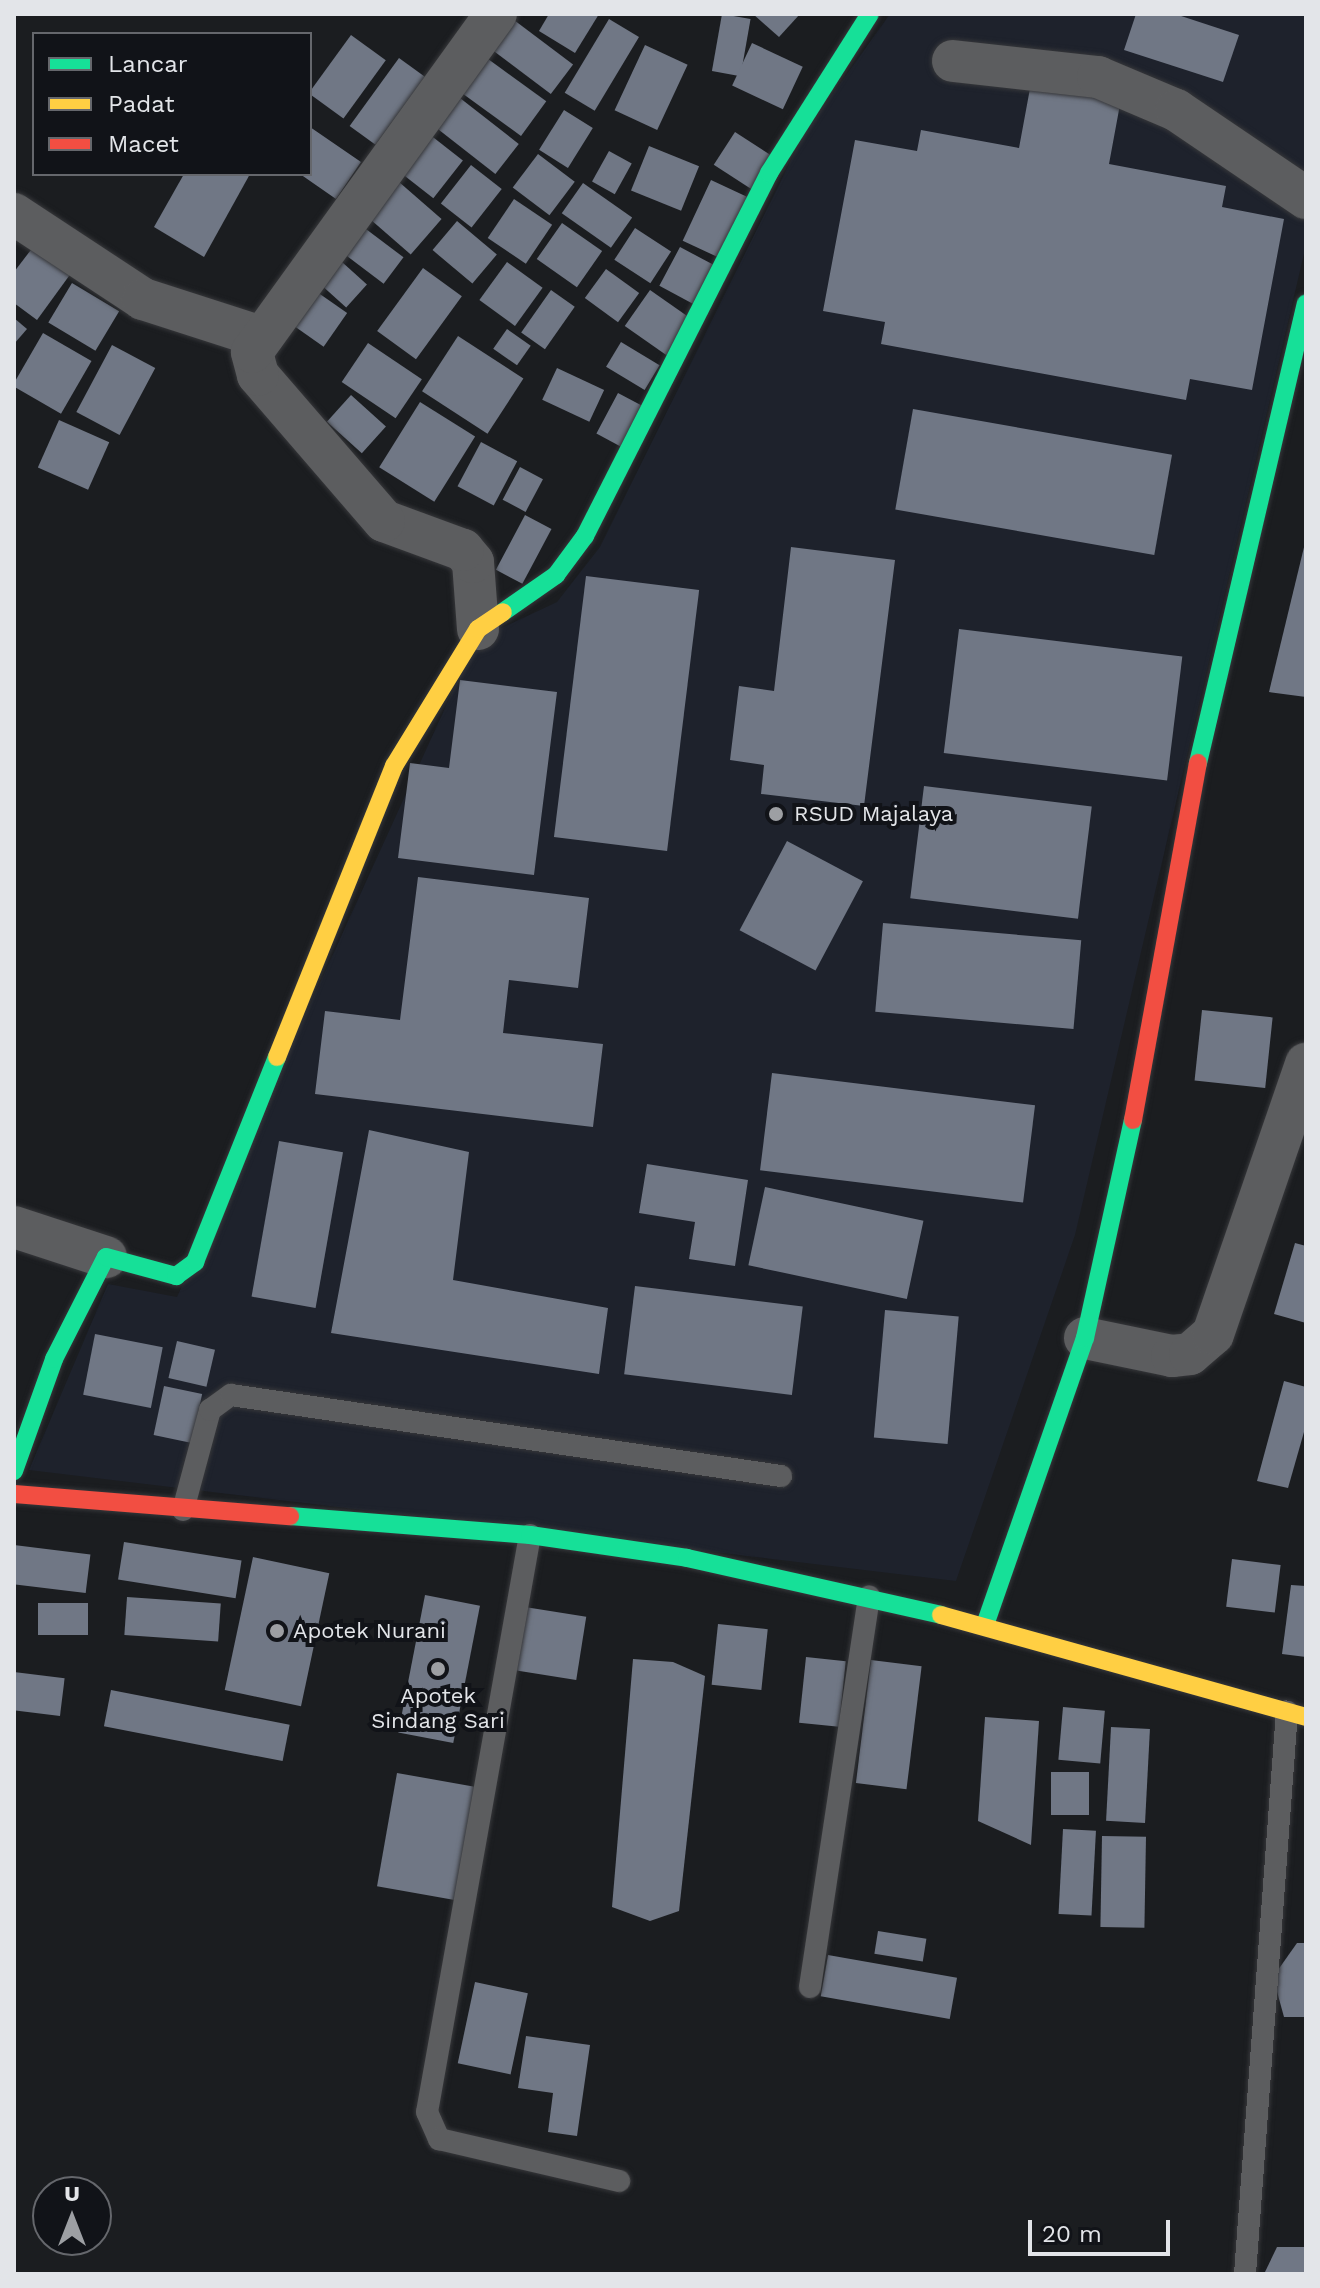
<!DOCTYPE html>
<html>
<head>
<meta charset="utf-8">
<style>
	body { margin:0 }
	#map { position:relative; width:1320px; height:2288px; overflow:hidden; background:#1b1d20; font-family:"Work Sans",sans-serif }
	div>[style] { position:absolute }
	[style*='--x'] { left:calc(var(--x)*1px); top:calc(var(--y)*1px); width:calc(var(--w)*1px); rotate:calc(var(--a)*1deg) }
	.built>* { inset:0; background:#1e222c }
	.building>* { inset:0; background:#707785; transform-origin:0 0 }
	.roads { filter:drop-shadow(0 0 2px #36373a) drop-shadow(0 0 2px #36373a) }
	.lane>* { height:22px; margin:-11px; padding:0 11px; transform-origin:11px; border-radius:11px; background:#5c5d5f }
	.street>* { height:42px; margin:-21px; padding:0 21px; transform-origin:21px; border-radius:21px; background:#5c5d5f }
	.fast>* { height:18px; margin:-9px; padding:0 9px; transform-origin:9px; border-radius:9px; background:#16e098 }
	.slow>* { height:18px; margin:-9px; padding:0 9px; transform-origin:9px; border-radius:9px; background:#ffcf43 }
	.jam>* { height:18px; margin:-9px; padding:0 9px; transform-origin:9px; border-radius:9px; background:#f24e42 }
	.dots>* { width:22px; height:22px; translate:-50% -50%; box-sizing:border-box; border:4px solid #111318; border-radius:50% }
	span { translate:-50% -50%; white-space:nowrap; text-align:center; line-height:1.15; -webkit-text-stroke:8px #111318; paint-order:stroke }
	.poi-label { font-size:22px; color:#e3e5e9 }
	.left { translate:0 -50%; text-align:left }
	.frame { position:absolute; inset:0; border:16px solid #e3e5e9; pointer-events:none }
	.legend { position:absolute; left:32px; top:32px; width:280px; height:144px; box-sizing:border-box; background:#111318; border:2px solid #65676c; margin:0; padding:10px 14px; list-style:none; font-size:24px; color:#e3e5e9 }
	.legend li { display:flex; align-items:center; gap:16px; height:40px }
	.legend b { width:40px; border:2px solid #65676c }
	.north { position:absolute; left:32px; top:2176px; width:80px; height:80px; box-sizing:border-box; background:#111318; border:2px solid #65676c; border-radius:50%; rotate:0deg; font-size:22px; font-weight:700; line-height:32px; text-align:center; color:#e3e5e9 }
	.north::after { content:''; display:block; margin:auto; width:28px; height:36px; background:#9d9fa3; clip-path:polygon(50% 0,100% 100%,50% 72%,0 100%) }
	.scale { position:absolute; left:1028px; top:2220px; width:142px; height:36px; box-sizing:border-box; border:4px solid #e3e5e9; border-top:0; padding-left:10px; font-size:24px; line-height:28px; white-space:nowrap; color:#e3e5e9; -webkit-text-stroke:6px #111318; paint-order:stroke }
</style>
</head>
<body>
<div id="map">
	<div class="built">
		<div style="clip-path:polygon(890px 14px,1306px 14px,1306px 245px,1075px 1235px,956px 1581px,29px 1470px,108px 1284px,177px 1297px,476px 640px,557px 602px,600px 547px,804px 134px)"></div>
	</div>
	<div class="building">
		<div style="clip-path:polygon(549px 14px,599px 14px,575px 53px,539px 31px)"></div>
		<div style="left:722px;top:14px;width:29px;height:58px;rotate:10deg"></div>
		<div style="clip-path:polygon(753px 14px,800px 14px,779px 37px)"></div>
		<div style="clip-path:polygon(1136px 14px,1175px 14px,1239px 35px,1223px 82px,1124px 50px)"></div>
		<div style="left:510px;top:17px;width:79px;height:37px;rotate:37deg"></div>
		<div style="left:609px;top:19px;width:35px;height:86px;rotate:31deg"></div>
		<div style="left:351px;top:35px;width:43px;height:72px;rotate:36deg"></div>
		<div style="left:752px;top:43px;width:56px;height:47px;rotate:25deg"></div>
		<div style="left:645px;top:45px;width:47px;height:72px;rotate:25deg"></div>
		<div style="left:484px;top:56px;width:77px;height:43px;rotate:36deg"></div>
		<div style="left:399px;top:58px;width:32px;height:84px;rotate:36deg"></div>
		<div style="clip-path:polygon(1031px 83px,1121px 99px,1109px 164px,1226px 186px,1222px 207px,1284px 219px,1252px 390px,1190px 379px,1186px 400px,881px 344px,885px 322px,823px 311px,855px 140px,917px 151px,921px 130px,1019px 148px)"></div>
		<div style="left:451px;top:91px;width:86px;height:38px;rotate:38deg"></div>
		<div style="left:564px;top:110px;width:34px;height:47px;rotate:32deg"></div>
		<div style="clip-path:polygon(310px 127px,361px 162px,336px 199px,300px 174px,310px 174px)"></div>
		<div style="left:735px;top:132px;width:46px;height:39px;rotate:33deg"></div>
		<div style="left:429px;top:134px;width:43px;height:48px;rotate:38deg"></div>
		<div style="left:649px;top:146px;width:54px;height:48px;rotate:22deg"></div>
		<div style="left:609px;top:151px;width:26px;height:35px;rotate:29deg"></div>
		<div style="left:538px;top:154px;width:46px;height:42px;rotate:37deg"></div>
		<div style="left:471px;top:165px;width:39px;height:49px;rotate:38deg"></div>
		<div style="clip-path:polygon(184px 174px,250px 174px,204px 257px,154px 227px)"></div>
		<div style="left:391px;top:175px;width:67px;height:47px;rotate:41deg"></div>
		<div style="left:711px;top:180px;width:42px;height:67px;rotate:25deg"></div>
		<div style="left:583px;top:183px;width:60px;height:37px;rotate:35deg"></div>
		<div style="left:514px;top:199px;width:46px;height:47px;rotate:34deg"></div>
		<div style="left:354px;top:220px;width:62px;height:33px;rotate:37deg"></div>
		<div style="left:457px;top:221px;width:52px;height:38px;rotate:40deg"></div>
		<div style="left:562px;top:223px;width:49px;height:44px;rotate:35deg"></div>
		<div style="left:635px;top:228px;width:43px;height:38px;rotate:33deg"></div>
		<div style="clip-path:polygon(40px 238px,77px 265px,37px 320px,14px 303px,14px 272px)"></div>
		<div style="left:680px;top:247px;width:40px;height:44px;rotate:28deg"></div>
		<div style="left:332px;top:253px;width:47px;height:31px;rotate:42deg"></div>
		<div style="left:507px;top:262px;width:44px;height:47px;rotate:36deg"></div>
		<div style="left:423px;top:268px;width:48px;height:78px;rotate:36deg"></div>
		<div style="left:606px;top:269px;width:41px;height:36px;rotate:36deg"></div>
		<div style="left:72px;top:283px;width:55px;height:46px;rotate:31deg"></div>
		<div style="left:307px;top:285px;width:49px;height:41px;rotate:35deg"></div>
		<div style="left:551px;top:290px;width:29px;height:52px;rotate:35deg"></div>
		<div style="left:650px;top:290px;width:51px;height:44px;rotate:35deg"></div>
		<div style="clip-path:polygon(14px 318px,27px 329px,14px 344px)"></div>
		<div style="left:507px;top:329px;width:29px;height:24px;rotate:35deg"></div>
		<div style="left:43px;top:333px;width:56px;height:61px;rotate:30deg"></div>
		<div style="left:458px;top:336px;width:78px;height:66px;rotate:33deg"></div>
		<div style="left:621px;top:342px;width:45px;height:29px;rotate:31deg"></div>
		<div style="left:368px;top:343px;width:65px;height:47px;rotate:34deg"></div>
		<div style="left:112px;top:345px;width:49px;height:76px;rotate:28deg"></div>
		<div style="left:557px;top:368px;width:52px;height:35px;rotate:25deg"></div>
		<div style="left:618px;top:393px;width:30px;height:46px;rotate:28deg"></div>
		<div style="left:351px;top:395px;width:47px;height:36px;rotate:42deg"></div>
		<div style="left:420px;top:402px;width:65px;height:77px;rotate:32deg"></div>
		<div style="left:913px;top:409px;width:263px;height:102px;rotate:10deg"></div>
		<div style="left:59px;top:420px;width:55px;height:52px;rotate:24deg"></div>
		<div style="left:481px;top:442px;width:41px;height:50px;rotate:28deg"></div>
		<div style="left:520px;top:467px;width:26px;height:37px;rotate:28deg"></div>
		<div style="left:525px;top:515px;width:30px;height:62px;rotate:28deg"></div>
		<div style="clip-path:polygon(1305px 543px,1306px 543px,1306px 697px,1269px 692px)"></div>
		<div style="clip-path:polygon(791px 547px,895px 560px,864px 806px,761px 794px,764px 765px,730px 760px,739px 686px,774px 691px)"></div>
		<div style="left:586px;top:576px;width:114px;height:263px;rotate:7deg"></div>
		<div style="left:959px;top:629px;width:225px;height:125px;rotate:7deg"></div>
		<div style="clip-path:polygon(460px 680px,557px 692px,534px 875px,398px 858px,410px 763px,449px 768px)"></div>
		<div style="left:924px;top:786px;width:169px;height:113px;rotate:7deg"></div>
		<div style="left:787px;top:841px;width:86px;height:101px;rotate:28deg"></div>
		<div style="clip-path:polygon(418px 877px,589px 898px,578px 988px,509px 980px,503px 1033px,603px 1044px,593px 1127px,315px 1094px,325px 1011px,400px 1020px)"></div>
		<div style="left:883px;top:923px;width:199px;height:89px;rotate:5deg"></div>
		<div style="left:1202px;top:1010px;width:71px;height:71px;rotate:6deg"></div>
		<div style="left:772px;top:1073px;width:265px;height:98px;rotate:7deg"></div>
		<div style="clip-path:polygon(369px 1130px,469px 1152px,453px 1280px,608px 1308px,599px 1374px,331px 1333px)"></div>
		<div style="left:279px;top:1141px;width:65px;height:158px;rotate:10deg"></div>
		<div style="clip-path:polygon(647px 1164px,748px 1180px,735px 1266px,689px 1259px,695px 1222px,639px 1213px)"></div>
		<div style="left:765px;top:1187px;width:162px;height:80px;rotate:12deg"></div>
		<div style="clip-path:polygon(1295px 1243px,1306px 1246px,1306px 1323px,1274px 1314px)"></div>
		<div style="left:635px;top:1286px;width:169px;height:89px;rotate:7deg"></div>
		<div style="left:885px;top:1310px;width:74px;height:128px;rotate:5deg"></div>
		<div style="left:95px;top:1334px;width:69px;height:62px;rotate:11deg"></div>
		<div style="left:177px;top:1341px;width:39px;height:38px;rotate:13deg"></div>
		<div style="clip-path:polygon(1284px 1381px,1306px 1387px,1306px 1425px,1288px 1488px,1257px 1481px)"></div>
		<div style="left:164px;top:1386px;width:39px;height:50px;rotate:12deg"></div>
		<div style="left:124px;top:1542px;width:119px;height:38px;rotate:9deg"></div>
		<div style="left:14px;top:1545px;width:77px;height:39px;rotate:7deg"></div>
		<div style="left:253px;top:1557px;width:78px;height:136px;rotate:12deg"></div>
		<div style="left:1232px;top:1559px;width:49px;height:48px;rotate:7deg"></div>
		<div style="clip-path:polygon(1291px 1585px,1306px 1586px,1306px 1657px,1282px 1654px)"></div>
		<div style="left:425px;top:1595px;width:56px;height:140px;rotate:11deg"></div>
		<div style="left:127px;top:1597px;width:94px;height:38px;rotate:4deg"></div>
		<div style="left:38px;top:1603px;width:50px;height:32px"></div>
		<div style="left:525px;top:1607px;width:62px;height:64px;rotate:9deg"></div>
		<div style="left:718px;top:1624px;width:50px;height:61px;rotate:6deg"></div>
		<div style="left:806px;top:1657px;width:40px;height:66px;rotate:6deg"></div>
		<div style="clip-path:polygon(633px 1659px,673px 1662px,705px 1676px,679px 1911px,650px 1921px,612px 1907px)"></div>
		<div style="left:871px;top:1660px;width:51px;height:124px;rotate:7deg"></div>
		<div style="left:14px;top:1672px;width:51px;height:38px;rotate:7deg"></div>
		<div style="left:111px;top:1690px;width:182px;height:37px;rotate:11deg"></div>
		<div style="left:1063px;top:1707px;width:42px;height:53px;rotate:5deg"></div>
		<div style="clip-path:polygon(985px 1717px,1039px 1721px,1031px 1845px,978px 1821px)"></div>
		<div style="left:1111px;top:1727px;width:39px;height:94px;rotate:3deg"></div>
		<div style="left:1051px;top:1772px;width:38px;height:43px"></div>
		<div style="left:397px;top:1773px;width:83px;height:115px;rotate:10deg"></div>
		<div style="left:1063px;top:1829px;width:33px;height:85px;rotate:3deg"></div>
		<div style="left:1102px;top:1836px;width:44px;height:91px;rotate:1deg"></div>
		<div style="left:878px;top:1931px;width:49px;height:23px;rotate:9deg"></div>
		<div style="clip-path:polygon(1297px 1943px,1306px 1943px,1306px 2017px,1284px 2017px,1273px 1977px)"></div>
		<div style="left:828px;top:1955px;width:131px;height:42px;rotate:10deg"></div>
		<div style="left:475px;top:1982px;width:54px;height:83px;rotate:12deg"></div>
		<div style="clip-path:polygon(526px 2036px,590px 2045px,577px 2136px,548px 2132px,553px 2093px,518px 2088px)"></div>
		<div style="clip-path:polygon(1277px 2247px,1306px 2247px,1306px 2274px,1264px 2274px)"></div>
	</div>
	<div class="roads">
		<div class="lane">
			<div style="--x:183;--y:1510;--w:104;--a:-74.9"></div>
			<div style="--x:210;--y:1410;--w:26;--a:-36"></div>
			<div style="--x:231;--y:1395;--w:556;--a:8.38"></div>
			<div style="--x:530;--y:1535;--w:586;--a:100.12"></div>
			<div style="--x:427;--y:2112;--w:30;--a:66"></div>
			<div style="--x:439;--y:2139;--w:185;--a:13.1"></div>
			<div style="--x:810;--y:1987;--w:395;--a:-81.4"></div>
			<div style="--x:1245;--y:2274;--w:564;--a:-85.73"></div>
		</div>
		<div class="street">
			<div style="--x:953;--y:61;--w:146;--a:6.3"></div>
			<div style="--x:1098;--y:77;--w:85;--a:22.9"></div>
			<div style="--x:1176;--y:110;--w:157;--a:34.1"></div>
			<div style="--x:14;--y:214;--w:154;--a:33.4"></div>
			<div style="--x:143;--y:299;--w:121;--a:17.8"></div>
			<div style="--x:478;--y:629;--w:67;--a:-94.3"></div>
			<div style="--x:473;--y:562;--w:16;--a:-130"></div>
			<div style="--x:463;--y:550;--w:84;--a:-159.8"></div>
			<div style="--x:384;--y:521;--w:193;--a:-130.8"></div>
			<div style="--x:258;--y:375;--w:24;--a:-105"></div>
			<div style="--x:252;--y:352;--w:417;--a:-54.2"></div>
			<div style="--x:14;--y:1227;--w:97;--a:18.1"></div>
			<div style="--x:1085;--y:1338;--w:89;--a:11.7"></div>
			<div style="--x:1172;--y:1356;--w:18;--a:-6"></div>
			<div style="--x:1190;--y:1354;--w:30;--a:-41"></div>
			<div style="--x:1213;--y:1334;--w:286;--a:-71"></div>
		</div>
		<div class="fast">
			<div style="--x:503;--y:612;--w:65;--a:-34.9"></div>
			<div style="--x:556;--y:575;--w:49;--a:-53.4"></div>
			<div style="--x:585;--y:536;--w:407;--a:-63.1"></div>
			<div style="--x:769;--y:173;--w:188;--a:-57.6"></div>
			<div style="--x:1198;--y:763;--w:472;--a:-76.8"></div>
			<div style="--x:14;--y:1471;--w:119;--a:-70.3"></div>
			<div style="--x:54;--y:1359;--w:114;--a:-63"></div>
			<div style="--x:106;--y:1257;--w:73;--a:15.2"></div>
			<div style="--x:176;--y:1276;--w:24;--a:-36"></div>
			<div style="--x:195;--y:1262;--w:221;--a:-68.2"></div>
			<div style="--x:290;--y:1516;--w:241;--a:4.5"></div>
			<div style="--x:530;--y:1535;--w:159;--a:8.3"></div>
			<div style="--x:687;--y:1558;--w:260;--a:12.6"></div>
			<div style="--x:985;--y:1625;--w:304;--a:-70.8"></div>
			<div style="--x:1085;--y:1338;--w:223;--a:-77.6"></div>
		</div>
		<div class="slow">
			<div style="--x:277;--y:1057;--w:314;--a:-68.1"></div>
			<div style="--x:394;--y:766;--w:161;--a:-58.5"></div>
			<div style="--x:478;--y:629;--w:30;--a:-34"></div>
			<div style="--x:941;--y:1615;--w:379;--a:15.6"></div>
		</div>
		<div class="jam">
			<div style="--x:1133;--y:1120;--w:363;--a:-79.7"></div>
			<div style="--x:14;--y:1494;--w:277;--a:4.6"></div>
		</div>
	</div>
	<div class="dots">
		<div style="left:776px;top:814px;background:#9d9fa3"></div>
		<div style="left:277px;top:1631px;background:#9d9fa3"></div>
		<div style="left:438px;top:1669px;background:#9d9fa3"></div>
	</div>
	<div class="poi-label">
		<span class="left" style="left:794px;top:814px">RSUD Majalaya</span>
		<span class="left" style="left:293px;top:1631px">Apotek Nurani</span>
		<span style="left:438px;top:1708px">Apotek<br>Sindang Sari</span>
	</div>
	<div class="frame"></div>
	<ul class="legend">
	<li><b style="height:10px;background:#16e098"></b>Lancar</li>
	<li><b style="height:10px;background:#ffcf43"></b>Padat</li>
	<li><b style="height:10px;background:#f24e42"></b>Macet</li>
	</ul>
	<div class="north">U</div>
	<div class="scale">20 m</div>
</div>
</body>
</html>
